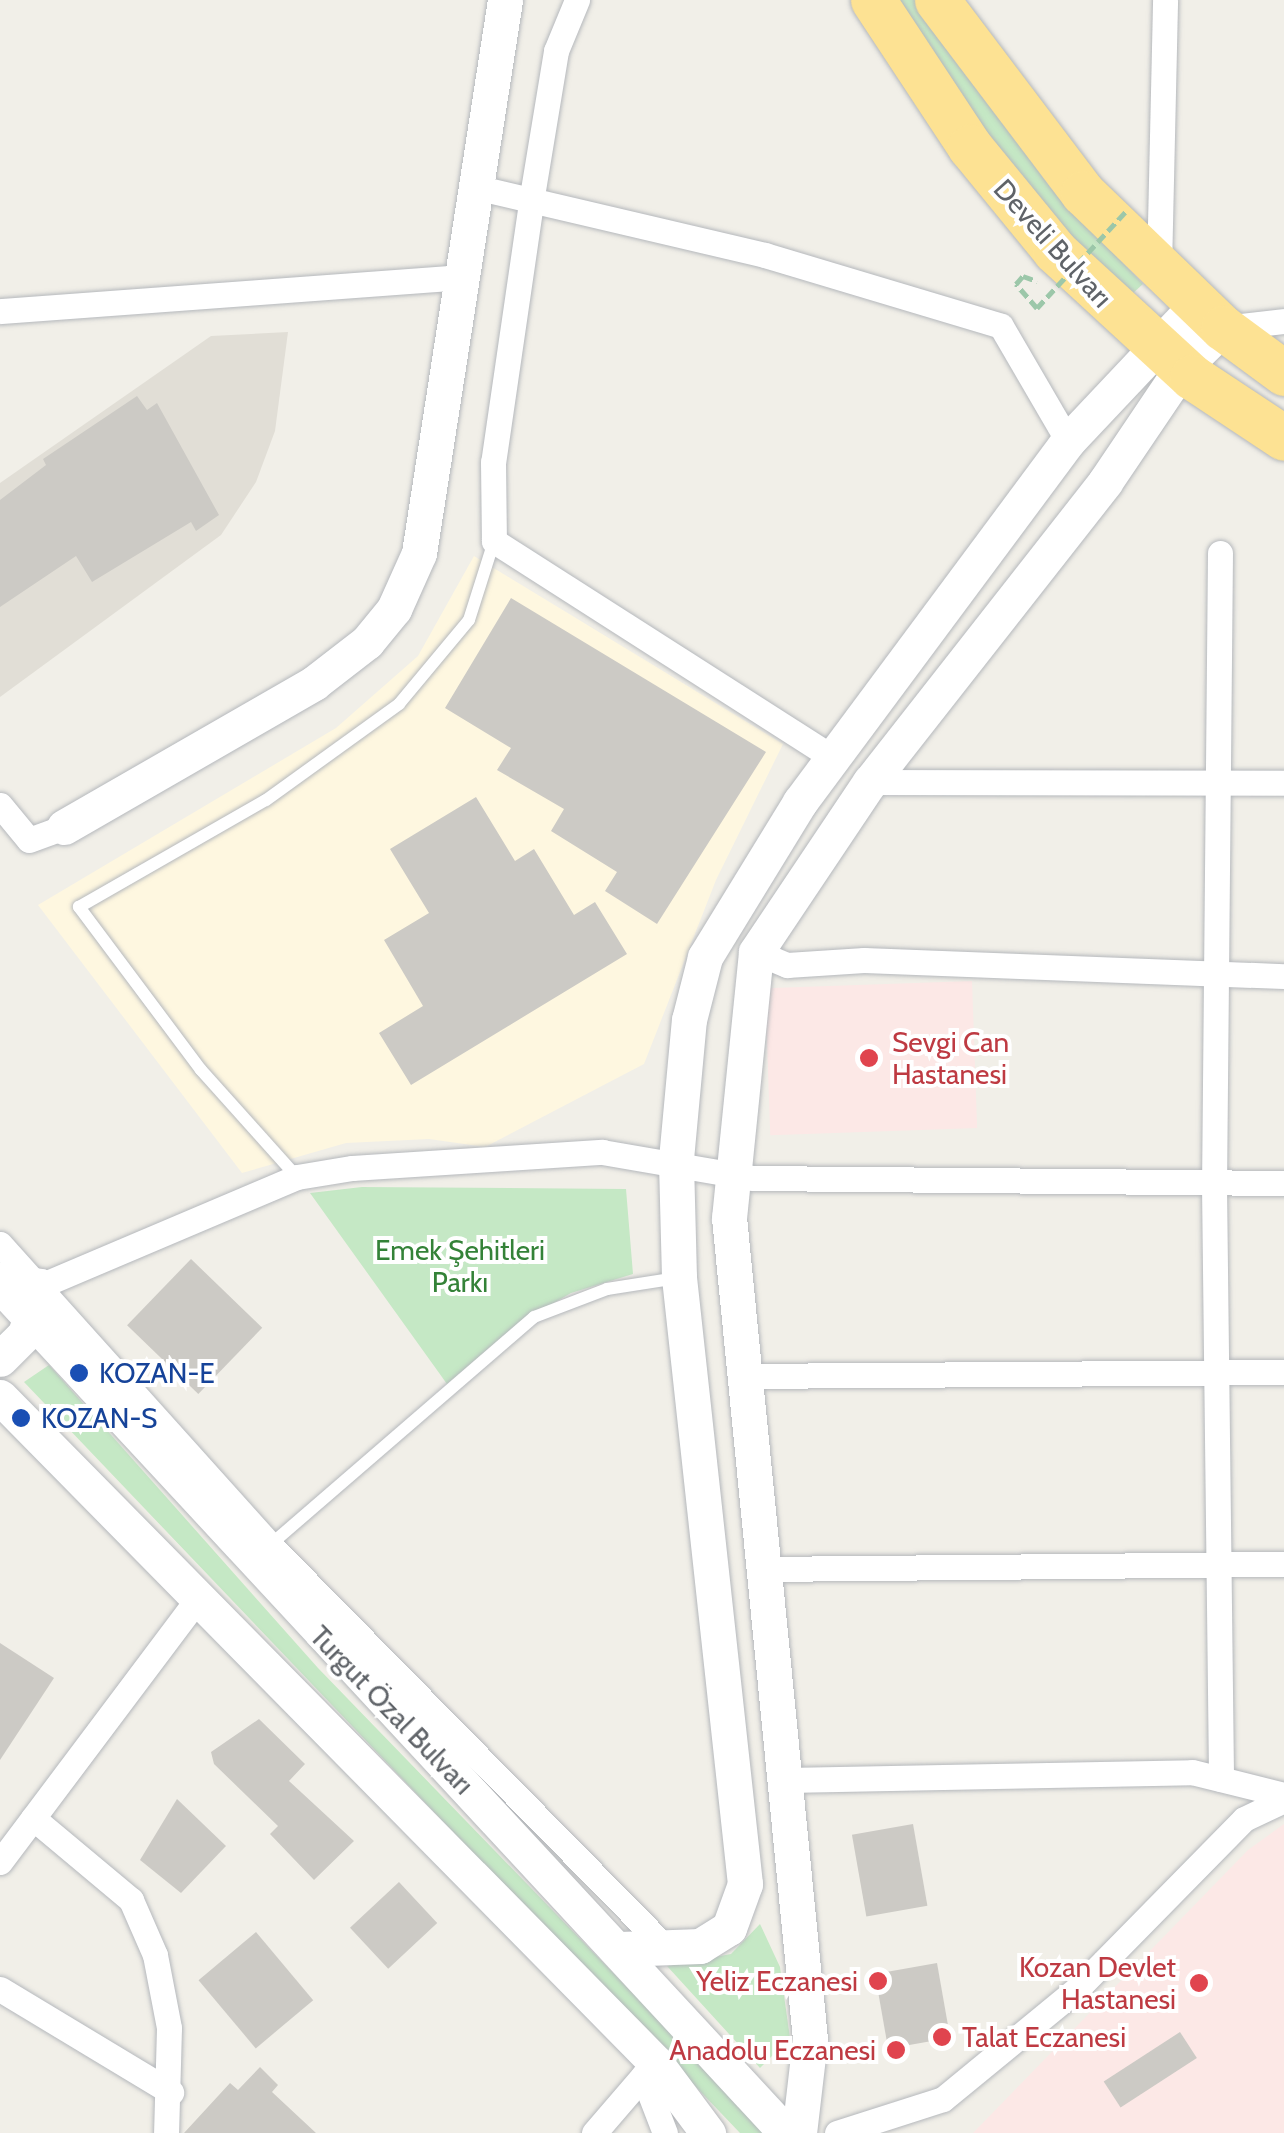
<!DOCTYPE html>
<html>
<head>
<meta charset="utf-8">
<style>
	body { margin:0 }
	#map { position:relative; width:1284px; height:2133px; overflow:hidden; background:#f1efe8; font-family:Cabin,sans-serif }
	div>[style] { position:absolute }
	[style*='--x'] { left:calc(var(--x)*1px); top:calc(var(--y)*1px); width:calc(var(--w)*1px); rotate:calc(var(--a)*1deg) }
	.commercial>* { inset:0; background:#fef7e0 }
	.education>* { inset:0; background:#e1ded6 }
	.medical>* { inset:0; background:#fce8e6; transform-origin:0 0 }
	.green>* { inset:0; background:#c5e8c5 }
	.building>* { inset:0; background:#cccac5; transform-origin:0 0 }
	.path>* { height:5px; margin-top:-2.5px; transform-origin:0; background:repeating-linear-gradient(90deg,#9cc7a9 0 10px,transparent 0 15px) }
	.roads { filter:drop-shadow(0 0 2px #b5b8bc) drop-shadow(0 0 2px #b5b8bc) }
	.lane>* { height:12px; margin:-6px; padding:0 6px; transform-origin:6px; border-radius:6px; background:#fff }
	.street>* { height:25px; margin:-12.5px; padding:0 12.5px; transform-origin:12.5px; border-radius:12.5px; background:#fff }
	.secondary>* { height:35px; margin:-17.5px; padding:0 17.5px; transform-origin:17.5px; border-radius:17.5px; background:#fff }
	.highway>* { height:45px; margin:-22.5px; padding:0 22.5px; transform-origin:22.5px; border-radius:22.5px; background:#fde293 }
	.path-bridge>* { height:5px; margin-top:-2.5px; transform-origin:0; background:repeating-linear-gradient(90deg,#9cc7a9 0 10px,transparent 0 15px) }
	.dots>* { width:28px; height:28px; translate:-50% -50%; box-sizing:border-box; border:5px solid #fff; border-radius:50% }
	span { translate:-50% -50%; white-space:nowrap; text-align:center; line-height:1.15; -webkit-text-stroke:8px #fff; paint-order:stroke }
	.street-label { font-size:28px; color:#5f6368 }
	.health-label { font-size:28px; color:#be3a42 }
	.left { translate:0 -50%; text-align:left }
	.right { translate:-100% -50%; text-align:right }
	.park-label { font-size:28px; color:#348238 }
	.transit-label { font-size:28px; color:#164399 }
</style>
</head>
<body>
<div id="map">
	<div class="commercial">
		<div style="clip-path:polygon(474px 556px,783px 744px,716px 880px,644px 1064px,485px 1147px,429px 1139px,346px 1143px,242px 1173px,38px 905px,336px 728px,418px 656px)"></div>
	</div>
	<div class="education">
		<div style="clip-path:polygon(288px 332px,275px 431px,256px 482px,221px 535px,0 697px,0 483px,211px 336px)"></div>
	</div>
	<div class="medical">
		<div style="left:972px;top:981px;width:147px;height:207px;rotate:88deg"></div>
		<div style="clip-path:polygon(1284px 1824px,1284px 2133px,973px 2133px,1248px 1850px)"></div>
	</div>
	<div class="green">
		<div style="clip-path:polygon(892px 0,916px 0,1050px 187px,1143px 284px,1121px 304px,960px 100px)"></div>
		<div style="clip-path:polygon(362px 1187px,626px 1189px,633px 1274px,571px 1293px,516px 1325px,447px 1384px,310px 1193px)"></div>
		<div style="clip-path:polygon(49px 1365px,318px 1668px,768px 2133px,740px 2133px,24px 1382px)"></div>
		<div style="clip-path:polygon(760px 1924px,780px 1967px,790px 2038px,760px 2068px,667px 1966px,731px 1954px)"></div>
	</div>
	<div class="building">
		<div style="clip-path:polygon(137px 396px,147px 410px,157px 403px,219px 515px,196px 531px,191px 522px,92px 582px,76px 556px,0 607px,0 500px,46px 465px,43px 459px)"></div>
		<div style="clip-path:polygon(511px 598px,766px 752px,657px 924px,605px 891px,617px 872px,551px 831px,564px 809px,497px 770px,511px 748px,445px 708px)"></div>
		<div style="clip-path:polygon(476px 797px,515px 861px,534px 849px,574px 915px,595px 902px,627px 954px,411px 1085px,379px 1033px,423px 1006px,384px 940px,429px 913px,390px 849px)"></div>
		<div style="left:191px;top:1259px;width:99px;height:92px;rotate:44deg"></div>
		<div style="clip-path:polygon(0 1643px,54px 1678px,0 1760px)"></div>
		<div style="clip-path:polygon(259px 1719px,305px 1764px,289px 1781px,354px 1841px,314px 1880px,270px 1834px,278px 1826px,214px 1764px,211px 1752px)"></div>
		<div style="clip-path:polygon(177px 1799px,226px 1846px,181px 1893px,140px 1860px)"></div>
		<div style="left:913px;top:1824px;width:83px;height:62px;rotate:80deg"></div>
		<div style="left:399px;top:1882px;width:56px;height:67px;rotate:47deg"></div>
		<div style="left:256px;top:1932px;width:89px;height:75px;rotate:50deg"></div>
		<div style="left:937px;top:1963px;width:76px;height:63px;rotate:80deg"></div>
		<div style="left:1180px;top:2032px;width:31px;height:91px;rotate:57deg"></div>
		<div style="clip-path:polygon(260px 2067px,278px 2085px,272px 2092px,316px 2133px,184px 2133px,230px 2083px,238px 2090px)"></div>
	</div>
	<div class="path">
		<div style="--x:1037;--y:308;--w:32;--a:-131"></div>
		<div style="--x:1016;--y:284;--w:11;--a:-49"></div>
		<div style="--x:1023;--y:276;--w:15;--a:20"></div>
	</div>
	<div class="roads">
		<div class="lane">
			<div style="--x:297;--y:1177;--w:144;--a:-131.9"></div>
			<div style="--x:201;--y:1070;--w:204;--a:-126.8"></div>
			<div style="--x:79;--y:907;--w:215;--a:-29.8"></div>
			<div style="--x:266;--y:800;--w:164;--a:-35.8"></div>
			<div style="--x:399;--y:704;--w:109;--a:-50.2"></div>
			<div style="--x:469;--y:620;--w:83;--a:-72.4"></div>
			<div style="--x:270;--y:1545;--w:349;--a:-40.8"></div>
			<div style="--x:534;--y:1317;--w:78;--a:-21"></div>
			<div style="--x:607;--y:1289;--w:71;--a:-8.9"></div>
		</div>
		<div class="street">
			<div style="--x:577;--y:0;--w:55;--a:112.4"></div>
			<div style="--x:556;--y:51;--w:147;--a:99.4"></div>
			<div style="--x:532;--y:196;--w:269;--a:98.3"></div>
			<div style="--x:493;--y:462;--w:79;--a:89.3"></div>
			<div style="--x:494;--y:541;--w:403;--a:32.6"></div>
			<div style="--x:475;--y:187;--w:298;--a:13.2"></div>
			<div style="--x:765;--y:255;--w:246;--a:16.7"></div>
			<div style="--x:1001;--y:326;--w:133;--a:59.8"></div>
			<div style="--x:1159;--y:268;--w:268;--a:-88.7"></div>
			<div style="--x:0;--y:311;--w:462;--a:-4.2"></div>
			<div style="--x:1223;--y:328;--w:61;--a:-6.5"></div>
			<div style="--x:1220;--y:553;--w:632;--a:90.54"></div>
			<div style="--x:1214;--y:1185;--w:594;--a:89.32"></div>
			<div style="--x:870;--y:782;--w:414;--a:0.1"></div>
			<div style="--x:0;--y:805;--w:45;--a:50.4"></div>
			<div style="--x:29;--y:840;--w:37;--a:-20"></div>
			<div style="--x:756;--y:952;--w:34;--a:23"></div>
			<div style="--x:787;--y:965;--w:77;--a:-3.7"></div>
			<div style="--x:864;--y:960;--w:420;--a:2.2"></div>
			<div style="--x:0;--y:1244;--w:404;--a:48.1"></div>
			<div style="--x:270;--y:1545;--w:564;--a:45.5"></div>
			<div style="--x:40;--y:1286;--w:279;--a:-23"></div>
			<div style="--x:297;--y:1177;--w:56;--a:-9.3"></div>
			<div style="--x:352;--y:1168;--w:251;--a:-3.7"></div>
			<div style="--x:602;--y:1152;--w:153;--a:9.8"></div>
			<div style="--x:753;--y:1178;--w:531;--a:0.54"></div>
			<div style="--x:741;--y:1376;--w:543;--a:-0.42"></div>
			<div style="--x:761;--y:1569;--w:523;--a:-0.55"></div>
			<div style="--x:786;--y:1780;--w:406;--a:-1.1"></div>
			<div style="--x:1192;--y:1772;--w:95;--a:14"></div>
			<div style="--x:33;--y:1818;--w:128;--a:39.9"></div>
			<div style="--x:131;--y:1900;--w:60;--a:66.4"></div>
			<div style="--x:155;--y:1955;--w:74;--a:79.1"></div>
			<div style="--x:169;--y:2028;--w:105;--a:91.6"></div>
			<div style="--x:0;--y:1862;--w:333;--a:-53.1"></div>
			<div style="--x:0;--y:1989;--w:200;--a:31.1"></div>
			<div style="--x:643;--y:2076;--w:61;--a:68.9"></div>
			<div style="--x:594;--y:2133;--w:94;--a:-49.3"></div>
			<div style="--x:837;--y:2133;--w:111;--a:-17.8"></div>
			<div style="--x:943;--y:2099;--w:173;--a:-39.4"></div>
			<div style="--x:1077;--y:1989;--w:238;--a:-45.5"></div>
			<div style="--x:1244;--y:1819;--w:44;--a:-25.4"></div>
		</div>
		<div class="secondary">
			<div style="--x:64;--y:827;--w:289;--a:-29.9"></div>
			<div style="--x:314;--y:683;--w:67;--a:-37.7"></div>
			<div style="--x:367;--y:642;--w:43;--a:-50.7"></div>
			<div style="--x:394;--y:609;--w:61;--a:-65.9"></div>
			<div style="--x:419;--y:553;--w:560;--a:-81.16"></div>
			<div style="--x:0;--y:1280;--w:40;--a:8.5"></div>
			<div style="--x:40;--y:1286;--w:50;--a:107.4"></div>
			<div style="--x:25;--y:1334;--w:35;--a:135"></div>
			<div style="--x:0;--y:1285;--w:1156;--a:47.17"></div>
			<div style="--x:0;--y:1397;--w:933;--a:45.43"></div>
			<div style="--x:655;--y:2062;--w:89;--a:53.3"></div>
			<div style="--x:620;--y:1949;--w:80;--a:-2.1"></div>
			<div style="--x:700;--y:1946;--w:34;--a:-32"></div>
			<div style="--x:729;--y:1928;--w:47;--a:-70"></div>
			<div style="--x:745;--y:1884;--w:611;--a:-96.21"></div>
			<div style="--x:679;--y:1277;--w:118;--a:-91.5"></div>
			<div style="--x:676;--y:1159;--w:140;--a:-84.7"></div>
			<div style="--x:689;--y:1020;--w:65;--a:-75.7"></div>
			<div style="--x:705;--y:957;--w:182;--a:-58.5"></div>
			<div style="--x:800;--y:802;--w:450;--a:-53.4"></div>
			<div style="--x:1068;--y:441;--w:188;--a:-46.7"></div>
			<div style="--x:799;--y:2133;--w:95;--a:-83.3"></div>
			<div style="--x:810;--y:2039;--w:825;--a:-95.63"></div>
			<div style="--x:729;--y:1218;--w:267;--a:-84.2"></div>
			<div style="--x:756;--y:952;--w:205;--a:-56.2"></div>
			<div style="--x:870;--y:782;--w:381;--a:-51.9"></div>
			<div style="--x:1105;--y:482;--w:138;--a:-56"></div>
			<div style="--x:1182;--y:368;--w:57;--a:-44.3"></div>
		</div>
		<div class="highway">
			<div style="--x:873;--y:0;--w:176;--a:56.6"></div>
			<div style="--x:970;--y:147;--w:134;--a:50.7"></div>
			<div style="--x:1055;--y:251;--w:186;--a:42.6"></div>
			<div style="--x:1192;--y:377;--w:110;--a:33.5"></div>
			<div style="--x:937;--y:0;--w:242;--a:52.9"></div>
			<div style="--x:1083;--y:193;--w:194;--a:44"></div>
			<div style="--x:1223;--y:328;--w:76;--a:36.4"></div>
		</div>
	</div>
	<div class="path-bridge">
		<div style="--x:1037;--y:308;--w:134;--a:-47.4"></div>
	</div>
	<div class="dots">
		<div style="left:869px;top:1058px;background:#e0444e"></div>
		<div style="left:79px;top:1373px;background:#1a4fb4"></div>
		<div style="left:21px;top:1418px;background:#1a4fb4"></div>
		<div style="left:878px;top:1981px;background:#e0444e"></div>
		<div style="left:1199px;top:1983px;background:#e0444e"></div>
		<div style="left:942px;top:2037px;background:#e0444e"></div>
		<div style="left:896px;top:2050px;background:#e0444e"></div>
	</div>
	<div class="street-label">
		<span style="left:1053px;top:243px;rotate:48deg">Develi Bulvarı</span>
		<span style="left:392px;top:1710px;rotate:46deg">Turgut Özal Bulvarı</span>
	</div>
	<div class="health-label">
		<span class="left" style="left:892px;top:1058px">Sevgi Can<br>Hastanesi</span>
		<span class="right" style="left:1176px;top:1983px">Kozan Devlet<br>Hastanesi</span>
		<span class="right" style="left:858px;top:1981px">Yeliz Eczanesi</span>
		<span class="left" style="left:962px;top:2037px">Talat Eczanesi</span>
		<span class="right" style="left:876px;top:2050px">Anadolu Eczanesi</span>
	</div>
	<div class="park-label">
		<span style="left:460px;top:1266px">Emek Şehitleri<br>Parkı</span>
	</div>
	<div class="transit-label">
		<span class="left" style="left:99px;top:1373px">KOZAN-E</span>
		<span class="left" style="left:41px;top:1418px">KOZAN-S</span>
	</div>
</div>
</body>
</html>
